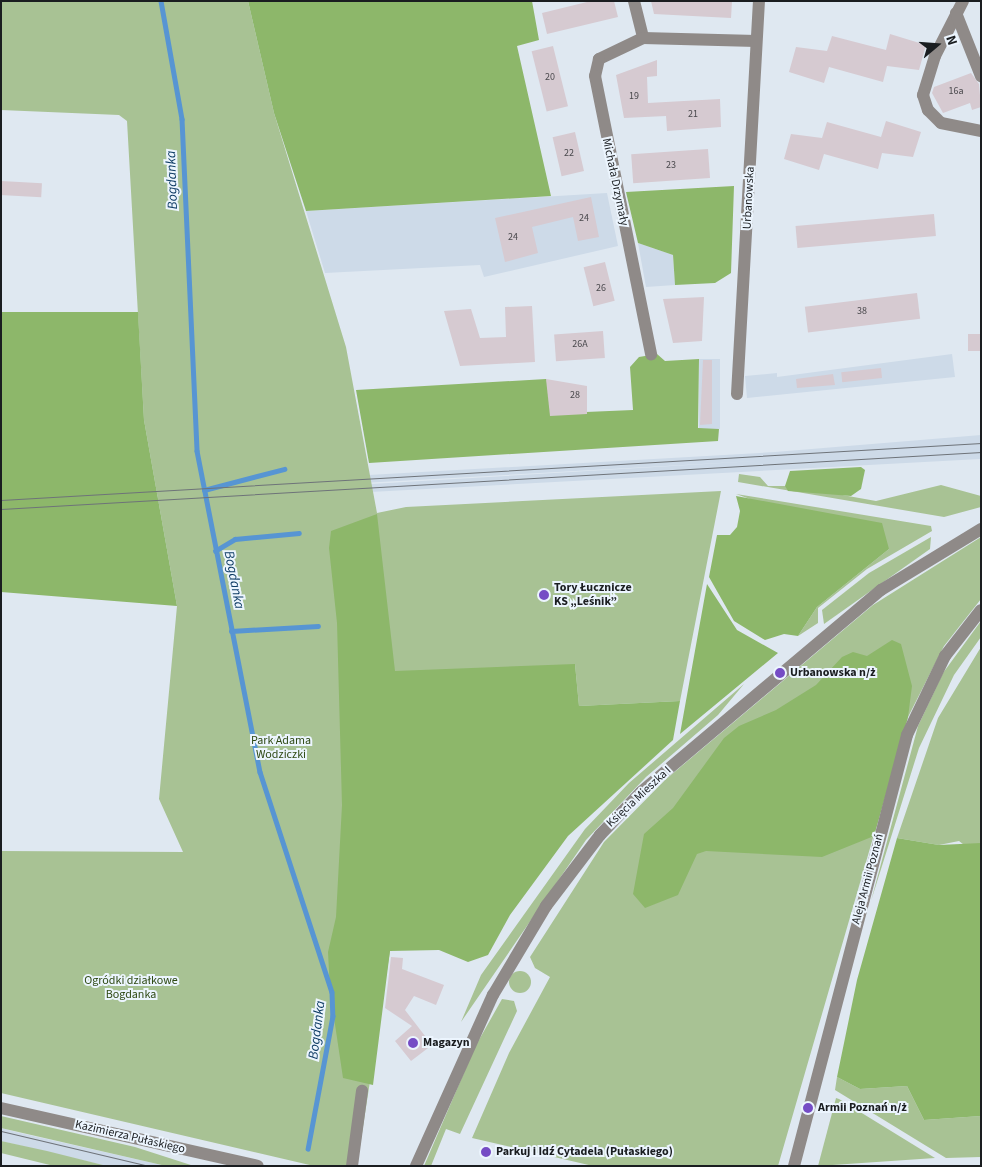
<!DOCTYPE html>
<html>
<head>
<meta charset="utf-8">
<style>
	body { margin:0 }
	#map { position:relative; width:982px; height:1167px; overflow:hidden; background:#dfe8f1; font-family:"Source Sans 3",sans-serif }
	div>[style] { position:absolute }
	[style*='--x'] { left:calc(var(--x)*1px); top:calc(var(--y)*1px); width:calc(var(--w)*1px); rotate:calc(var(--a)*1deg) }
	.built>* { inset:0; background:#cddae8; transform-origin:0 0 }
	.green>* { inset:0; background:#a8c294 }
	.round { border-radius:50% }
	.forest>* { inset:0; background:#8db76a }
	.stream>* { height:4.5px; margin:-2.25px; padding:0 2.25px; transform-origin:2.25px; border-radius:2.25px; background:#5795d3 }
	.building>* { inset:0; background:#d6cad1; transform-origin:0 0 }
	.minor>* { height:12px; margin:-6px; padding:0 6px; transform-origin:6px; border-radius:6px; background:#8f8a88 }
	.tram>* { height:1px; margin:-0.5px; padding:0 0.5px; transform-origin:0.5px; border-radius:0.5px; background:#6e7379 }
	.dots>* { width:14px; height:14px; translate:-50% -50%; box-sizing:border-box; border:2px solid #ecf5fe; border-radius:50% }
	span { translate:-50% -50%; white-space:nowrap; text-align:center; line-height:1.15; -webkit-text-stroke:4px #ecf5fe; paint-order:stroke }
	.number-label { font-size:10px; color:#49484c }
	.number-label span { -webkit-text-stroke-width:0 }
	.street-label { font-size:12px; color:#1a1d20 }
	.poi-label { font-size:12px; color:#1a1d20; font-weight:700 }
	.left { translate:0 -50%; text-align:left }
	.park-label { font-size:12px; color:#2e4913 }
	.water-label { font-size:14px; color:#0d3b64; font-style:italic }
	.frame { position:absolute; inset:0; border:2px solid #1a1d20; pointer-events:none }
	.north { position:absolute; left:912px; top:20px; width:50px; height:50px; -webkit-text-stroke:4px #ecf5fe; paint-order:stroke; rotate:72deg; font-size:14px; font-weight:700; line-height:20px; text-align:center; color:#1a1d20 }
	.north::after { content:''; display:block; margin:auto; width:18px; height:22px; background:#1a1d20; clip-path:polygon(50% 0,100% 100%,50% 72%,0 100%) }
</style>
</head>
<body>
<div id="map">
	<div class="built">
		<div style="clip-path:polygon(607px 193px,618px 246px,484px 277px,480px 265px,325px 273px,306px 211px)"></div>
		<div style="clip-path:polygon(638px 243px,673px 255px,675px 285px,646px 287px)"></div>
		<div style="clip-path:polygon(952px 354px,955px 377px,747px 398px,745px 376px,777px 373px,777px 377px)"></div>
		<div style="left:699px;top:359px;width:21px;height:70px"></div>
		<div style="clip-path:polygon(981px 435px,980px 459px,1px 512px,1px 506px,774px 460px,1px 503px,1px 496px,775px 452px)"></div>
		<div style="clip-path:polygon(1px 1128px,20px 1133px,166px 1166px,107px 1166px,1px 1141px)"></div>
	</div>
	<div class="green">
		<div style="clip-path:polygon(1px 1px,248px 1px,274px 113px,346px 347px,377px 513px,406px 507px,721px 491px,680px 701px,579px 706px,575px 664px,390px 951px,357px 1166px,314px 1166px,1px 1093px,1px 851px,183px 852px,159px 799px,177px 606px,144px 420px,127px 121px,119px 115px,1px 110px)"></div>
		<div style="clip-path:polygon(739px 474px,760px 477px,768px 486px,792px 486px,876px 501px,941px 485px,981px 496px,981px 507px,944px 517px,738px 482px)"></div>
		<div style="clip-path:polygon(736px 494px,931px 526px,932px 531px,867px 569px,818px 608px,818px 623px,798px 636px,817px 607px,889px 549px)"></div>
		<div style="clip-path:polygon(931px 537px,930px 549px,824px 624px,822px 610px,869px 573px)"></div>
		<div style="clip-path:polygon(981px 537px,981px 599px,944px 646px,908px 717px,778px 1166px,593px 1166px,472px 1138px,509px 1053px,550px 977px,535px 968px,530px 957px,604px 842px,665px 780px,873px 605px)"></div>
		<div style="clip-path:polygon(981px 621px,981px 637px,954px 675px,919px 748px,871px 901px,918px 726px,943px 673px)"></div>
		<div style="clip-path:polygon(981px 647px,981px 858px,959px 841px,939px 845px,897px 838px,938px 718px)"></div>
		<div style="clip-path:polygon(744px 684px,718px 715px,646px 777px,586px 840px,461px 1022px,481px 975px,585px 829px,629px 783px)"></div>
		<div class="round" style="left:509px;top:971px;width:22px;height:22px"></div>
		<div style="clip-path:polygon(502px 999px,514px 1001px,517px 1011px,460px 1134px,446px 1129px,431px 1166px,424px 1166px,475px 1047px)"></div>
		<div style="clip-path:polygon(837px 1077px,860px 1089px,907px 1086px,924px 1120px,981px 1116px,981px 1157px,946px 1158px,835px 1090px)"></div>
		<div style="clip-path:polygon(836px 1098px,839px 1099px,935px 1158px,818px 1166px)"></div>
		<div style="clip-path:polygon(1px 1116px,135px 1147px,194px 1166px,166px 1166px,1px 1128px)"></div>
		<div style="clip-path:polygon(1px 1141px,47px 1151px,107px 1166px,54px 1166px,1px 1153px)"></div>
	</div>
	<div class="forest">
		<div style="clip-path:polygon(248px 1px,532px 1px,539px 40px,517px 46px,551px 196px,306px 211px,274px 113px)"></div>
		<div style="clip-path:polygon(734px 186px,731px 273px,715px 283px,675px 285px,673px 255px,638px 243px,626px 192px)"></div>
		<div style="clip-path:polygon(1px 312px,138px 312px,144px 420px,177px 606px,1px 592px)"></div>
		<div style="clip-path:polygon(657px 354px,665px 361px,699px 359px,698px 428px,719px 429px,718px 441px,369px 463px,356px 390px,546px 379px,586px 412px,633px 410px,630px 367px,639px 357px)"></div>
		<div style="clip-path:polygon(861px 467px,865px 470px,861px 489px,851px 496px,788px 491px,785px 486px,790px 471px)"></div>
		<div style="clip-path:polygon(736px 496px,882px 523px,889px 549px,817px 607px,798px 636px,784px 634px,765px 640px,734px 621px,709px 577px,717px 535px,730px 535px,737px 527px,740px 511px)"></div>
		<div style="clip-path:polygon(377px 514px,395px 671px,575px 664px,579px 706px,680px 701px,673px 740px,568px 836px,510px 915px,488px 955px,468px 962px,439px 950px,390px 951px,373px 1085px,343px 1078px,330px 991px,328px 952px,336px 917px,342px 805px,337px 623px,329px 548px,331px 531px)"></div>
		<div style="clip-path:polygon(707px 584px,737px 630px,778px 653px,680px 734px)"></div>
		<div style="clip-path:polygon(892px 640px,901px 644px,912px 686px,908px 717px,874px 836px,822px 857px,706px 851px,697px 854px,678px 895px,645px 908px,633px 894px,644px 834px,673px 808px,724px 738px,739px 726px,776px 710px,816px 685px,842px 657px,853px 652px,867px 656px)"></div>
		<div style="clip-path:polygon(897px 838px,939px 845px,981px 843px,981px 1116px,924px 1120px,907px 1086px,860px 1089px,837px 1077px,857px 980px)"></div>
	</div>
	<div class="stream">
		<div style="--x:161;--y:1;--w:120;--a:79.9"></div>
		<div style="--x:182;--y:119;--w:332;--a:87.4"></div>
		<div style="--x:197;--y:451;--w:327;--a:78.9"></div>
		<div style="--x:260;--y:772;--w:231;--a:71.9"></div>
		<div style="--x:332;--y:992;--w:24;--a:88"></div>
		<div style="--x:333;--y:1016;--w:135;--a:100.6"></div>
		<div style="--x:204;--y:490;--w:83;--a:-14.7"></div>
		<div style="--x:215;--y:551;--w:23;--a:-31"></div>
		<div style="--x:235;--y:539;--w:64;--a:-5.4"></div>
		<div style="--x:231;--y:631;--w:87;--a:-3.3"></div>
	</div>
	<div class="building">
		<div style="clip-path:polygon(591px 1px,614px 1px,618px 17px,547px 34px,542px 13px)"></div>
		<div style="clip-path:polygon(651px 1px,732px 1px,731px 18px,654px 14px)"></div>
		<div style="clip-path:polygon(890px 34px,926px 45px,919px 70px,887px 66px,883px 82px,829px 67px,824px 83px,789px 72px,796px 47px,827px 51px,832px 36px,886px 50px)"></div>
		<div style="left:553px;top:46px;width:62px;height:22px;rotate:76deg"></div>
		<div style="clip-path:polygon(657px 60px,657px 76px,647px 77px,648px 103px,720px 99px,721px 127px,667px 131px,666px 116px,624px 118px,616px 75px)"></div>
		<div style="clip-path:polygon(971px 73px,979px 84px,981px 107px,972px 110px,970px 103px,943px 113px,932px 93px,934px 87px)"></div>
		<div style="clip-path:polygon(886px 121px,921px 132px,913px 157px,882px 153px,878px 169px,824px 154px,819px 170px,784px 159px,791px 134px,822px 138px,827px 122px,881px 137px)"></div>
		<div style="left:575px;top:132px;width:40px;height:23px;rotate:77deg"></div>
		<div style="left:708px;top:149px;width:29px;height:77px;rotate:86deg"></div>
		<div style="left:1px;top:181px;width:41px;height:14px;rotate:3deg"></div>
		<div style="clip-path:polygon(591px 197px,599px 237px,578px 241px,573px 217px,532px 227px,538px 253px,505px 262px,495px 218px)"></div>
		<div style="left:934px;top:214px;width:22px;height:139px;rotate:85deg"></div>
		<div style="left:605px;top:262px;width:40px;height:22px;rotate:76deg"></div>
		<div style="left:917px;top:293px;width:26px;height:113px;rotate:83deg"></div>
		<div style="clip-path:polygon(704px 297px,702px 341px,673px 343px,663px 299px)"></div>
		<div style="clip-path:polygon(532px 306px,535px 362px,460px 366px,444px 311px,471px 309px,480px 338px,506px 337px,505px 307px)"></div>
		<div style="left:603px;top:331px;width:27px;height:49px;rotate:86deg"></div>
		<div style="left:968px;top:334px;width:13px;height:17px"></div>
		<div style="clip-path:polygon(703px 360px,712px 360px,712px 424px,700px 425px)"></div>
		<div style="left:881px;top:368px;width:10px;height:40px;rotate:84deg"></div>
		<div style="clip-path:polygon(833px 374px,835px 385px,797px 388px,796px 379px)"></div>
		<div style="clip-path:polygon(546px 379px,587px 386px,587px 414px,550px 416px)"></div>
		<div style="clip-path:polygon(391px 957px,403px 958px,402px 969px,444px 985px,436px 1005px,414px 996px,405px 1010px,432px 1045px,411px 1061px,395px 1041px,412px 1026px,385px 1008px)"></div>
	</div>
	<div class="minor">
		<div style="--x:634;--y:1;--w:38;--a:76"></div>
		<div style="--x:643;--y:38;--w:49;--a:154.5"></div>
		<div style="--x:599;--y:59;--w:17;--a:103"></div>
		<div style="--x:595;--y:76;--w:284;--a:78.6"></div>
		<div style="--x:963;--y:1;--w:62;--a:117"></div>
		<div style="--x:935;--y:56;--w:41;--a:107.1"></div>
		<div style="--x:923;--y:95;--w:16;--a:72"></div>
		<div style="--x:928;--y:110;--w:18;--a:45"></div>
		<div style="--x:941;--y:123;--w:41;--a:11.3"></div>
		<div style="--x:956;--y:13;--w:68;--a:68.4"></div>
		<div style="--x:643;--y:38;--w:113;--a:1.5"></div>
		<div style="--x:737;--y:394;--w:394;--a:-86.8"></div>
		<div style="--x:1;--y:1108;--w:263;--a:12.7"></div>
		<div style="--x:352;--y:1166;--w:76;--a:-82.4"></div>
		<div style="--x:416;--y:1166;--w:188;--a:-65.8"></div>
		<div style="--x:493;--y:995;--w:104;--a:-59.2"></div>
		<div style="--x:546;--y:906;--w:89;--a:-52.7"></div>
		<div style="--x:600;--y:835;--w:59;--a:-46.4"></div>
		<div style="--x:641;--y:792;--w:314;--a:-40.1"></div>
		<div style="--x:881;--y:590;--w:117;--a:-31.4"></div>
		<div style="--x:794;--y:1166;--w:446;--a:-75.3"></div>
		<div style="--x:907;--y:735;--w:88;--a:-64.3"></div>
		<div style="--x:945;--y:656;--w:58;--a:-52"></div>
	</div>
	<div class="tram">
		<div style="--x:1;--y:500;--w:982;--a:-3.33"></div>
		<div style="--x:1;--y:509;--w:982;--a:-3.33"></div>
		<div style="--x:1;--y:1131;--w:152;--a:13.3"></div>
	</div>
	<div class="dots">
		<div style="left:544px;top:595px;background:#754cc5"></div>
		<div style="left:780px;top:673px;background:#754cc5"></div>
		<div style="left:413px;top:1043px;background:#754cc5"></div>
		<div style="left:808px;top:1108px;background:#754cc5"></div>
		<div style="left:486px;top:1152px;background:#754cc5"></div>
	</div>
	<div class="number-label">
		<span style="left:550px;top:78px">20</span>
		<span style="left:956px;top:92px">16a</span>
		<span style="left:634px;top:97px">19</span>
		<span style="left:693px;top:115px">21</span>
		<span style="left:569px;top:154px">22</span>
		<span style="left:671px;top:166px">23</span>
		<span style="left:584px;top:219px">24</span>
		<span style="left:513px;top:238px">24</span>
		<span style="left:601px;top:289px">26</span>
		<span style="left:862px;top:312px">38</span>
		<span style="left:580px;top:345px">26A</span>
		<span style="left:575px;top:396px">28</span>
	</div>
	<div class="street-label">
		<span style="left:615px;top:182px;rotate:78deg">Michała Drzymały</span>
		<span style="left:749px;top:198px;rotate:-87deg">Urbanowska</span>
		<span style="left:639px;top:797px;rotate:-43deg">Księcia Mieszka I</span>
		<span style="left:868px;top:879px;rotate:-75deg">Aleja Armii Poznań</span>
		<span style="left:130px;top:1137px;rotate:13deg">Kazimierza Pułaskiego</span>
	</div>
	<div class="poi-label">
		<span class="left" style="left:554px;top:595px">Tory Łucznicze<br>KS „Leśnik”</span>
		<span class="left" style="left:790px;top:673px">Urbanowska n/ż</span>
		<span class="left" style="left:423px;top:1043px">Magazyn</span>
		<span class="left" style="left:818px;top:1108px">Armii Poznań n/ż</span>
		<span class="left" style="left:496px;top:1152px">Parkuj i Idź Cytadela (Pułaskiego)</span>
	</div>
	<div class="park-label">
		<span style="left:281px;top:748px">Park Adama<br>Wodziczki</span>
		<span style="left:131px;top:988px">Ogródki działkowe<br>Bogdanka</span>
	</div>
	<div class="water-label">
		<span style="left:172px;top:180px;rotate:-92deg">Bogdanka</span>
		<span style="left:234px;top:580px;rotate:79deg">Bogdanka</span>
		<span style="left:317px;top:1030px;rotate:-83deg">Bogdanka</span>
	</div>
	<div class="frame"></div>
	<div class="north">N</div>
</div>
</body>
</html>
